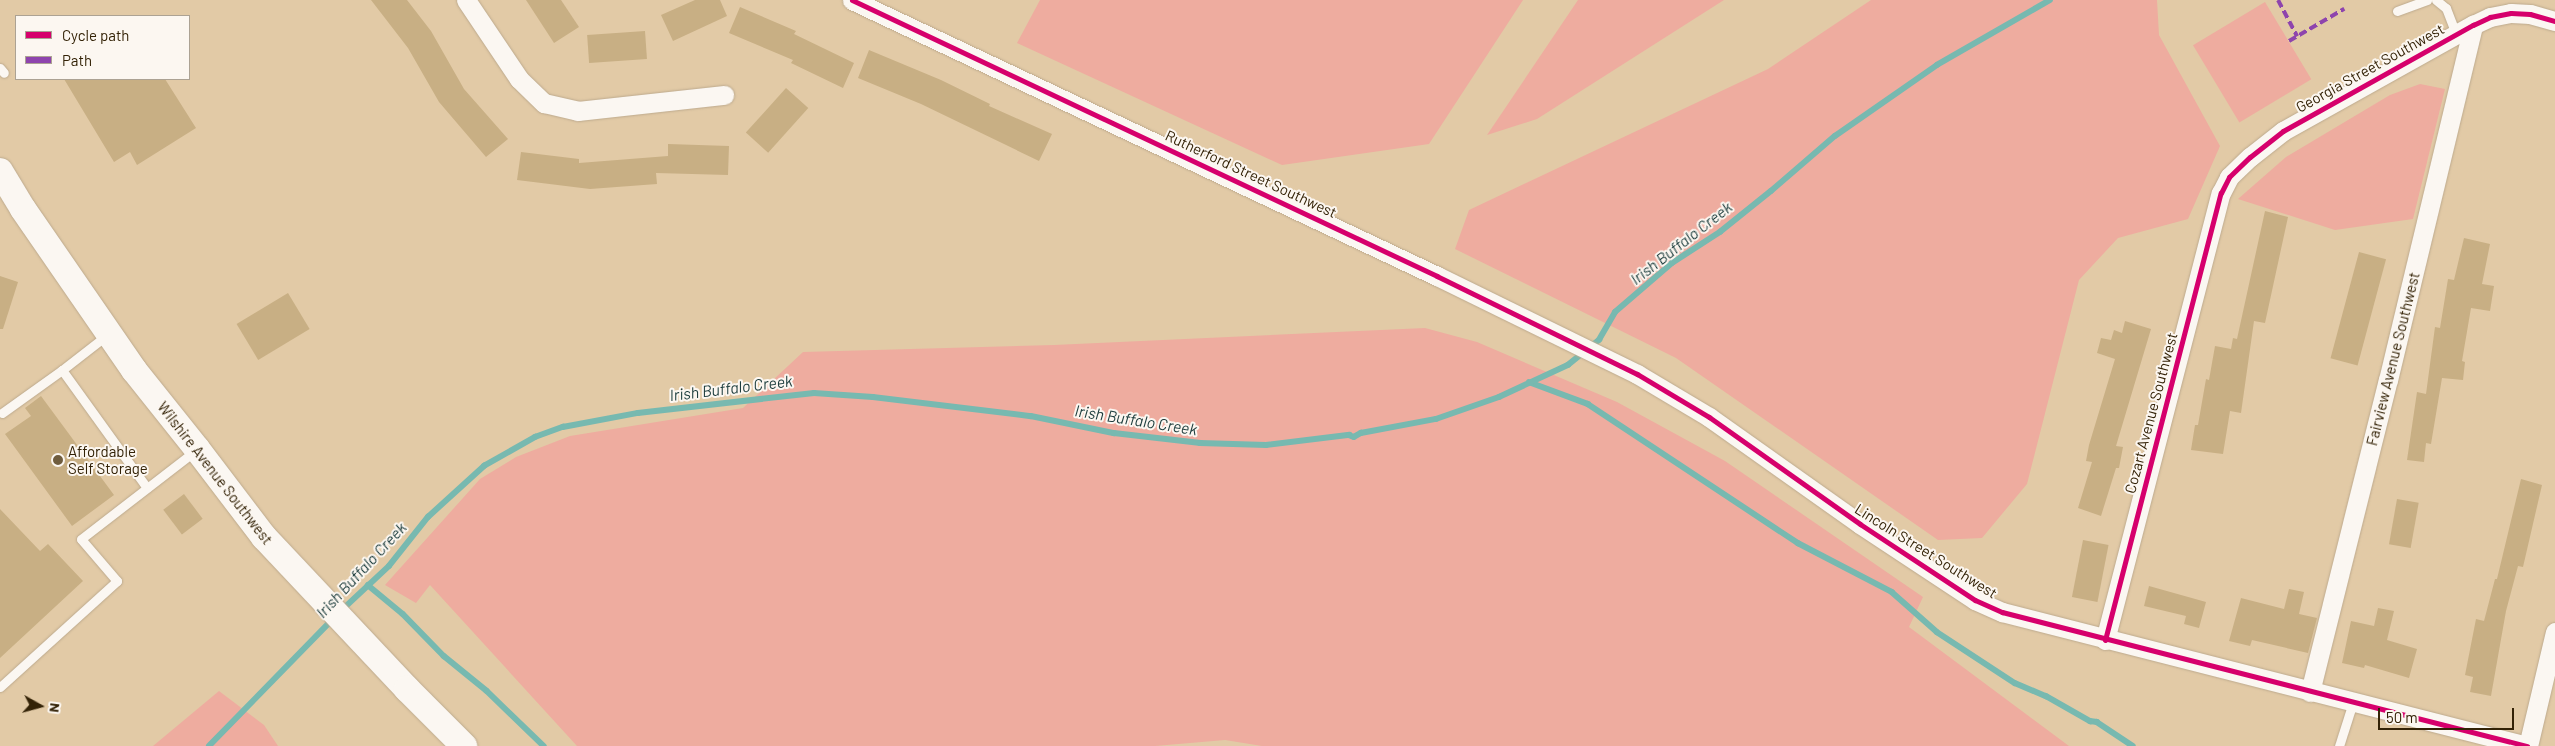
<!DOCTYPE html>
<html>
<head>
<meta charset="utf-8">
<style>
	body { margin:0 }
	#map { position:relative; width:2555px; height:746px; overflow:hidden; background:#e2caa6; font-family:Barlow,sans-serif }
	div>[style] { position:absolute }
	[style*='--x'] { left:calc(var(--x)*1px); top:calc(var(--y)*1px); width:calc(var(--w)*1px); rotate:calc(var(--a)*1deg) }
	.green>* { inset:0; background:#eeac9f; transform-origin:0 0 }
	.stream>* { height:5.5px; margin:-2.75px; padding:0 2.75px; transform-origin:2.75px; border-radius:2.75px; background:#77b9b0 }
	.building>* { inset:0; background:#c8af84; transform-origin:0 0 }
	.roads { filter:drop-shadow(0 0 1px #bdaa8e) drop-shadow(0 0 1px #bdaa8e) }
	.lane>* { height:9px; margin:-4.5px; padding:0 4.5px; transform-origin:4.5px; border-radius:4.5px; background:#fbf7f2 }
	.street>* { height:19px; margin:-9.5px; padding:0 9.5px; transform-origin:9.5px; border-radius:9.5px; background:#fbf7f2 }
	.secondary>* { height:26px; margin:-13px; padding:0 13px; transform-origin:13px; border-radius:13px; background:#fbf7f2 }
	.quiet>* { height:4px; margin-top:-2px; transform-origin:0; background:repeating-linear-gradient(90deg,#8e44ad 0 8px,transparent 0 12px) }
	.cycleway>* { height:5px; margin:-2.5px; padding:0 2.5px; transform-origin:2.5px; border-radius:2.5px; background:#d6006c }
	.dots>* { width:14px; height:14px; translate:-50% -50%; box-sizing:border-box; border:2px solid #fcf7f1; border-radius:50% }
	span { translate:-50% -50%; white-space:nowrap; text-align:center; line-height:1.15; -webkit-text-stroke:4px #fcf7f1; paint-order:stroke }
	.street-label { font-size:15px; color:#332206 }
	.poi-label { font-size:15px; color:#332206 }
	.left { translate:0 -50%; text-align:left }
	.water-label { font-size:16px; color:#1d3d3d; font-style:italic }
	.legend { position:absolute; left:15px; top:15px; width:175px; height:65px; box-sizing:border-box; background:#fcf7f1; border:1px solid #aca293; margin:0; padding:6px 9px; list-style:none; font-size:15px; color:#332206 }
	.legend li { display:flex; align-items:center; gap:10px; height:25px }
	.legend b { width:25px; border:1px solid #aca293 }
	.north { position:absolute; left:15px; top:681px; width:50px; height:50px; -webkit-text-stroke:4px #fcf7f1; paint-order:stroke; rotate:97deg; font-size:14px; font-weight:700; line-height:20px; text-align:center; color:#332206 }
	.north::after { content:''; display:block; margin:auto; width:18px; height:22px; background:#332206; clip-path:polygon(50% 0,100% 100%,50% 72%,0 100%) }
	.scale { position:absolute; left:2378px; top:708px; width:136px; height:22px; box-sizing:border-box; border:2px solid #332206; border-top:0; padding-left:6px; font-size:15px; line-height:18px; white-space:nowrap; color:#332206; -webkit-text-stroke:4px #fcf7f1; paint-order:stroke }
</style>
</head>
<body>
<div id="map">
	<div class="green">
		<div style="clip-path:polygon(1040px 0,1523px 0,1429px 144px,1282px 165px,1017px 43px)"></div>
		<div style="clip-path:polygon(1578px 0,1724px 0,1537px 119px,1487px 135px)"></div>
		<div style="clip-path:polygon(1871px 0,2157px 0,2159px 35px,2220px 146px,2188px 219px,2118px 238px,2079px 280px,2027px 484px,1982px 538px,1938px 540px,1676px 358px,1455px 249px,1469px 210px,1768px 69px)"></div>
		<div style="left:2265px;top:2px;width:90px;height:84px;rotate:59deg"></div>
		<div style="clip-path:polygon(2420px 84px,2445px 89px,2413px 219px,2335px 230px,2238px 199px,2286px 157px,2390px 95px)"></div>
		<div style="clip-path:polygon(1425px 328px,1477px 342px,1617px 402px,1725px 461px,1923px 597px,1909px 627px,2069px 746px,1262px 746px,1225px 740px,1155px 746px,577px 746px,430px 585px,416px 603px,385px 585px,480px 479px,516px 457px,570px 436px,743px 408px,803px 352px,1054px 345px)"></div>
		<div style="clip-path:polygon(219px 691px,264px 725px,278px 746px,153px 746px)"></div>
	</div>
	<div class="stream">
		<div style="--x:1529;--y:382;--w:63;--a:20.4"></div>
		<div style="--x:1588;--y:404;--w:252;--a:33.5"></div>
		<div style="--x:1798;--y:543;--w:106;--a:27.5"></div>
		<div style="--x:1892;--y:592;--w:60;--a:41.6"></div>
		<div style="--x:1937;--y:632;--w:93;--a:33.2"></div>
		<div style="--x:2015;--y:683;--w:34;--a:23"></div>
		<div style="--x:2046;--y:696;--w:51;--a:29.6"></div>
		<div style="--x:2090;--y:721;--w:7;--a:8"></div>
		<div style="--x:2097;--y:722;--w:43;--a:33.7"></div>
		<div style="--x:368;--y:585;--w:45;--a:39.6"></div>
		<div style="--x:403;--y:614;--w:59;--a:45.7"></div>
		<div style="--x:444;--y:656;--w:55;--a:39.1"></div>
		<div style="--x:487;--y:691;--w:79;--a:44"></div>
		<div style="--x:342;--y:610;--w:64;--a:-43.1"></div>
		<div style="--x:389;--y:566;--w:63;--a:-51.5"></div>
		<div style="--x:428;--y:517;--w:76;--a:-42.3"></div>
		<div style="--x:484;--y:466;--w:59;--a:-29.6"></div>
		<div style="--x:535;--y:437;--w:30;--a:-20"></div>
		<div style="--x:563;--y:427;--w:76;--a:-10.6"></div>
		<div style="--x:638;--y:413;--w:177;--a:-6.5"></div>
		<div style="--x:814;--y:393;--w:59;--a:3.9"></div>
		<div style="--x:873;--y:397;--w:159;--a:6.9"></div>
		<div style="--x:1031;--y:416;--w:85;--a:11.6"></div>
		<div style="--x:1114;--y:433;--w:87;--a:6.6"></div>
		<div style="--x:1200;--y:443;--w:66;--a:1.7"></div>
		<div style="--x:1266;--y:445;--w:84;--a:-6.9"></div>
		<div style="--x:1349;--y:435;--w:5;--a:22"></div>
		<div style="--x:1354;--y:437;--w:8;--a:-30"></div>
		<div style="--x:1361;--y:433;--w:76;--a:-10.6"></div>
		<div style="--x:1436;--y:419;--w:67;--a:-19.2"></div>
		<div style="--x:1499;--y:397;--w:76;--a:-24.9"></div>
		<div style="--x:1568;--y:365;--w:40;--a:-39"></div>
		<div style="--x:1599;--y:340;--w:32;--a:-60"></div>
		<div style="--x:1615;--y:312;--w:75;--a:-40.7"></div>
		<div style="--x:1672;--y:263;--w:57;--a:-32.9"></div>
		<div style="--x:1720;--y:232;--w:65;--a:-38.8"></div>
		<div style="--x:1771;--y:191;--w:84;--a:-40.7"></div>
		<div style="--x:1835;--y:136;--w:124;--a:-34.8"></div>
		<div style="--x:1937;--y:65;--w:130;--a:-29.9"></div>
		<div style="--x:209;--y:746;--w:176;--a:-45.7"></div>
	</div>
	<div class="building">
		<div style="clip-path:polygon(371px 0,407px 0,431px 31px,464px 89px,508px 139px,486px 157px,439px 102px,408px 48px)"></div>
		<div style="clip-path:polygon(526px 0,561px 0,579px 27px,554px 43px)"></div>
		<div style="clip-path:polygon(695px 0,720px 0,727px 16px,673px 41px,661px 15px)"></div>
		<div style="clip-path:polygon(740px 7px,796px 31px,794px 34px,854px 63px,843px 88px,791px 63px,793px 60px,729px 33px)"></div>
		<div style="left:645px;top:31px;width:28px;height:58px;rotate:86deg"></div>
		<div style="clip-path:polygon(869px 50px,941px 80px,990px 104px,989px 106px,1052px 134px,1039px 161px,921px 104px,858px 78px)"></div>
		<div style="clip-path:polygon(64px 79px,165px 79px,196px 128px,137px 165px,130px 152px,114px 162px)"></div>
		<div style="left:786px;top:88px;width:30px;height:60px;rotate:42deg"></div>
		<div style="clip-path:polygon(668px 144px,729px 146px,728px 175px,656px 173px,657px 184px,590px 189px,517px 180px,521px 152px,579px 159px,579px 163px,668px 156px)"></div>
		<div style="clip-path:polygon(2265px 211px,2288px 217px,2265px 323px,2254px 321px,2241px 413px,2230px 411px,2223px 454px,2191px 450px,2195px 425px,2198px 425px,2206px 379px,2209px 380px,2215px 346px,2231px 349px,2233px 338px,2237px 339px)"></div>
		<div style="clip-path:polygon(2464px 238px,2490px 244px,2482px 284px,2494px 286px,2490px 311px,2471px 308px,2462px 361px,2465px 362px,2463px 380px,2442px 378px,2431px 444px,2426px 443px,2424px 462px,2407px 460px,2417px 392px,2426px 394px,2435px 327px,2440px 328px,2448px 279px,2454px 280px)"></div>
		<div style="left:2359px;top:252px;width:28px;height:110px;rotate:15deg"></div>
		<div style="clip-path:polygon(0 276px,18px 282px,3px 329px,0 329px)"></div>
		<div style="left:288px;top:293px;width:42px;height:60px;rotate:59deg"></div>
		<div style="clip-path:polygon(2125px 321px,2151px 329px,2116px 446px,2123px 447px,2119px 468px,2116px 468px,2101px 516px,2078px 508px,2092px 462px,2086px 461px,2089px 445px,2115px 359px,2097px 353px,2101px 338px,2111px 340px,2114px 330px,2122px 333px)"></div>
		<div style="clip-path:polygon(41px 396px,114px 495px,72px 526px,5px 434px,31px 416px,25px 408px)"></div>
		<div style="clip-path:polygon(2521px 479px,2542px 485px,2523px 567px,2518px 566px,2506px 611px,2491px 696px,2470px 692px,2473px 677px,2465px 675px,2476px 619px,2484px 621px,2495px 579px,2497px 579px)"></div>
		<div style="left:184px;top:494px;width:31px;height:26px;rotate:53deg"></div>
		<div style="left:2397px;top:499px;width:22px;height:46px;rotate:10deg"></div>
		<div style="clip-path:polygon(0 509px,40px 551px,48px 544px,83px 581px,0 658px)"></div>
		<div style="left:2083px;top:540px;width:26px;height:58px;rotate:11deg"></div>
		<div style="clip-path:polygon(2149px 586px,2206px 602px,2199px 628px,2184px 624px,2186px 616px,2144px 606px)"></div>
		<div style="clip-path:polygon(2289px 589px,2304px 592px,2299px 614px,2317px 618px,2308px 653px,2252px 640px,2250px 646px,2229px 641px,2241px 598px,2284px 609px)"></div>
		<div style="clip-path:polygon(2378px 608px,2394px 611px,2387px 640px,2417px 649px,2409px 678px,2365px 665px,2364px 668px,2342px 663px,2351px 621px,2374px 626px)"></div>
	</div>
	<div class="roads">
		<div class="lane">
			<div style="--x:2436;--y:0;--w:13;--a:39"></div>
			<div style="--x:2446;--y:8;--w:28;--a:69"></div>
			<div style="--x:2397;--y:11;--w:32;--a:-20"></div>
			<div style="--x:0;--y:68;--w:6;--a:51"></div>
			<div style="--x:107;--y:335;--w:57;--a:142.1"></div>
			<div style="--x:62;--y:370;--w:145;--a:54.2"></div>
			<div style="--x:2;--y:413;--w:74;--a:-35.6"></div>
			<div style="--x:0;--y:687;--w:158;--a:-42.2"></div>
			<div style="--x:117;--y:581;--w:55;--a:-130.6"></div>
			<div style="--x:81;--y:539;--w:144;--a:-37.7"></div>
			<div style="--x:2339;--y:746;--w:46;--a:-72.3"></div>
		</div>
		<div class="street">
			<div style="--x:466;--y:0;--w:95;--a:56.1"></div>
			<div style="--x:519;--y:79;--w:35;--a:44"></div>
			<div style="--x:544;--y:103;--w:35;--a:13"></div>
			<div style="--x:578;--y:111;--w:147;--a:-6.3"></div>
			<div style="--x:852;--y:0;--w:647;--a:25.26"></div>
			<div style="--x:1437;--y:276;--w:223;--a:26.1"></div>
			<div style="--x:1637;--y:374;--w:84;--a:30.8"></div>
			<div style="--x:1709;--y:417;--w:185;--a:35.3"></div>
			<div style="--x:1860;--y:524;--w:138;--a:33.5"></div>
			<div style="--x:1975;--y:600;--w:30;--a:24"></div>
			<div style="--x:2002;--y:612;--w:542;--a:14.32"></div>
			<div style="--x:2105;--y:640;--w:462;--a:-75.5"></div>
			<div style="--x:2221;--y:193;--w:18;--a:-63"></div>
			<div style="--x:2229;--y:177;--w:29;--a:-44"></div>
			<div style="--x:2250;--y:157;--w:42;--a:-38.2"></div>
			<div style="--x:2283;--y:131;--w:218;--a:-29.2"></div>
			<div style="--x:2473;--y:25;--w:19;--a:-25"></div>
			<div style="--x:2490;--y:17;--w:21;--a:-11"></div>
			<div style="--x:2511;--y:13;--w:19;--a:3"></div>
			<div style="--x:2530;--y:14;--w:26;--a:16"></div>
			<div style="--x:2310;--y:692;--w:322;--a:-76"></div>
			<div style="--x:2388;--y:380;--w:365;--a:-76.5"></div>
			<div style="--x:2528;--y:746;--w:117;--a:-76.7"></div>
		</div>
		<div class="secondary">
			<div style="--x:0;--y:171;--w:44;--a:58.8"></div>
			<div style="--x:23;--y:209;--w:196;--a:55.4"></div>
			<div style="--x:134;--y:370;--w:101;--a:51.4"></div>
			<div style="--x:197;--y:449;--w:111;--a:52.7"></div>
			<div style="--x:264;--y:537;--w:209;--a:46.7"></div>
			<div style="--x:407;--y:689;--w:81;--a:45"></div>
		</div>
	</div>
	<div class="quiet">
		<div style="--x:2278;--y:0;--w:41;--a:62.2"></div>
		<div style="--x:2289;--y:41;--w:64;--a:-30.2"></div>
	</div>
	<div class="cycleway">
		<div style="--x:852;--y:0;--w:647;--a:25.26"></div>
		<div style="--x:1437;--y:276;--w:223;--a:26.1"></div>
		<div style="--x:1637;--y:374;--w:84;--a:30.8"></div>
		<div style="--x:1709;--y:417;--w:185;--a:35.3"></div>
		<div style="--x:1860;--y:524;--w:138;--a:33.5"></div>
		<div style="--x:1975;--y:600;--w:30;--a:24"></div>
		<div style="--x:2002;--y:612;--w:542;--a:14.32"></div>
		<div style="--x:2105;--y:640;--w:462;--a:-75.5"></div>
		<div style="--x:2221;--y:193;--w:18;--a:-63"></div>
		<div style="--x:2229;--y:177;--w:29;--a:-44"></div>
		<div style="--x:2250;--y:157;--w:42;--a:-38.2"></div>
		<div style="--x:2283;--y:131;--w:218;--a:-29.2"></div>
		<div style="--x:2473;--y:25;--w:19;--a:-25"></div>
		<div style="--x:2490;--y:17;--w:21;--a:-11"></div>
		<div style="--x:2511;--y:13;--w:19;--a:3"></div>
		<div style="--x:2530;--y:14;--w:26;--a:16"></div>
	</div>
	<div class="dots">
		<div style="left:58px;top:460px;background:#705d3e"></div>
	</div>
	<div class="street-label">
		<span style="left:2370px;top:68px;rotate:-29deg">Georgia Street Southwest</span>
		<span style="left:1251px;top:174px;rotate:25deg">Rutherford Street Southwest</span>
		<span style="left:2393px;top:359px;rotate:-76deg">Fairview Avenue Southwest</span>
		<span style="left:2151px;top:413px;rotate:-75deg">Cozart Avenue Southwest</span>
		<span style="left:215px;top:473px;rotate:52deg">Wilshire Avenue Southwest</span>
		<span style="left:1926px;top:551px;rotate:32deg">Lincoln Street Southwest</span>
	</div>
	<div class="poi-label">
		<span class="left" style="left:68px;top:460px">Affordable<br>Self Storage</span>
	</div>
	<div class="water-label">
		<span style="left:1681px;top:243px;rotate:-38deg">Irish Buffalo Creek</span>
		<span style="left:731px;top:388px;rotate:-7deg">Irish Buffalo Creek</span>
		<span style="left:1136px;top:420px;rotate:9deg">Irish Buffalo Creek</span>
		<span style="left:361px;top:570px;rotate:-47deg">Irish Buffalo Creek</span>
	</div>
	<ul class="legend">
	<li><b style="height:6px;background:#d6006c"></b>Cycle path</li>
	<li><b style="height:6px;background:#8e44ad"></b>Path</li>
	</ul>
	<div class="north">N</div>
	<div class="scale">50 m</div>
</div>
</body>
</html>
